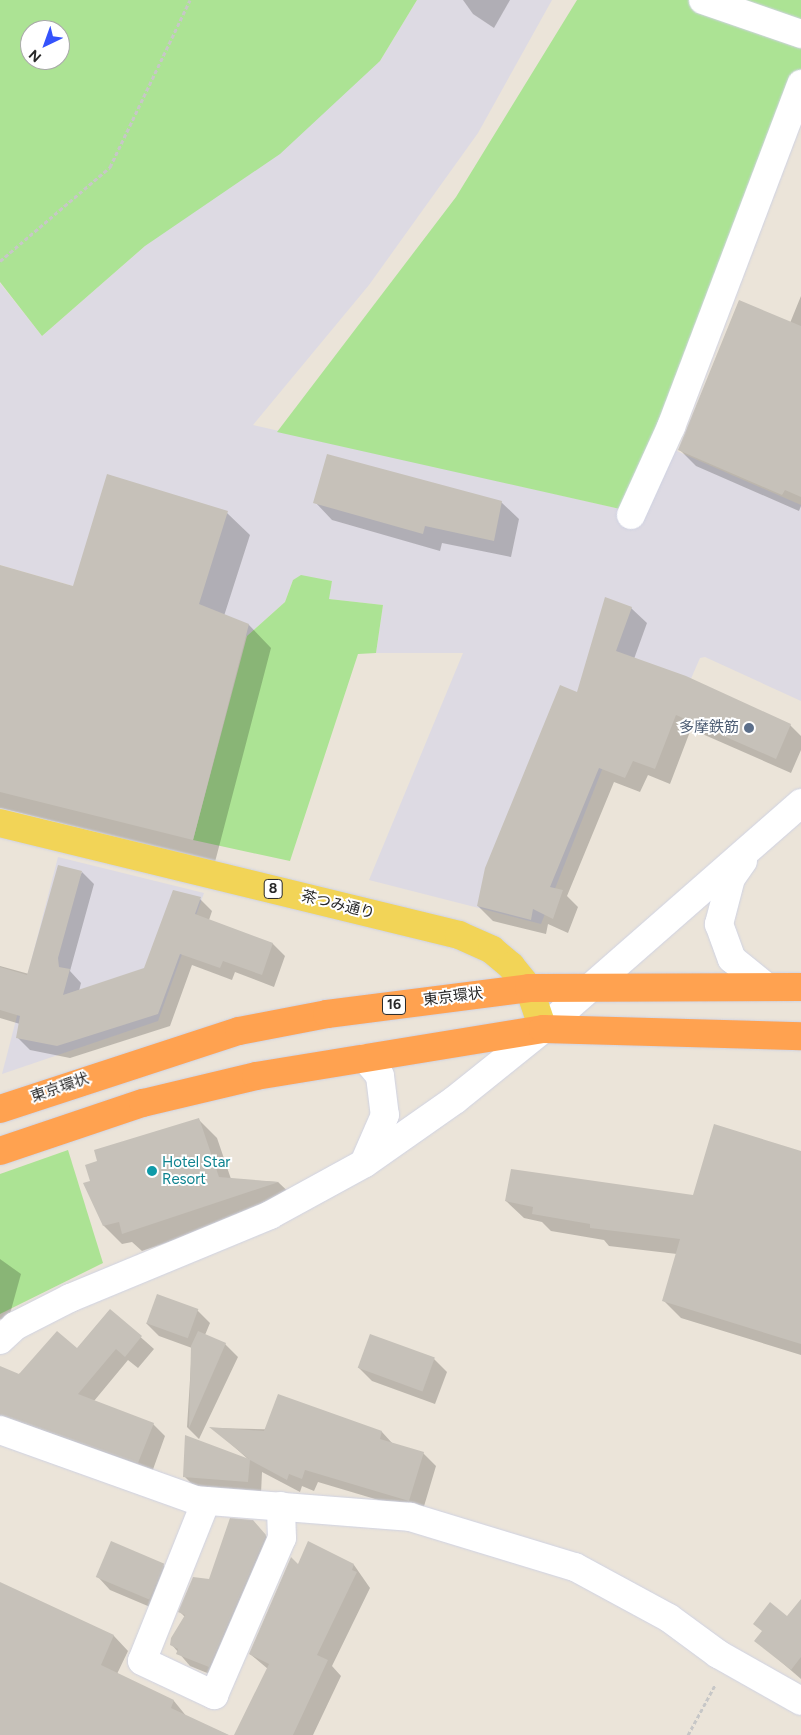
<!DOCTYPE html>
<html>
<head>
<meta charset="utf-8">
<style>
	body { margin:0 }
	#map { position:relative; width:801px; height:1735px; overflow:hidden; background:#ebe4d9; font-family:Figtree,"Noto Sans JP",sans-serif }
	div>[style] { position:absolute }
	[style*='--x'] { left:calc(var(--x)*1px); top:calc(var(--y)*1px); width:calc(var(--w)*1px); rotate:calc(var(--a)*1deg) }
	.industrial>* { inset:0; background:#dddae3 }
	.green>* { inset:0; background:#ace394 }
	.shadow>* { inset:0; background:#0003 }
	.building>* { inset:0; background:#c6c1b9; transform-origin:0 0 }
	.path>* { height:3px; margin-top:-1.5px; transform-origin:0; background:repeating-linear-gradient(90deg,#c7c7c7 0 4px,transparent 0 6.5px) }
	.roads { filter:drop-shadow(0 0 1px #cfd2e2) drop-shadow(0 0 1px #cfd2e2) }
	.minor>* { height:28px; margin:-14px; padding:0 14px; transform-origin:14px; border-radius:14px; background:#fff }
	.major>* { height:28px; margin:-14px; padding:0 14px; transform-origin:14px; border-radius:14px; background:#f2d457 }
	.highway>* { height:28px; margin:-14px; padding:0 14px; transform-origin:14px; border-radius:14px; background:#ffa250 }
	.dots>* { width:14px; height:14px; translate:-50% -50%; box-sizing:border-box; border:2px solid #fff; border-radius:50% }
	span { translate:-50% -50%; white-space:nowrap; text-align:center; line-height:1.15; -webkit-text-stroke:4px #fff; paint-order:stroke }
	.shield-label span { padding:1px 4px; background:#fff; border:1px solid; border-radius:4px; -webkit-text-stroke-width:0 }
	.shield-label { font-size:14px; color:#282828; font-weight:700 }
	.service-label { font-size:15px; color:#4e5e75 }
	.right { translate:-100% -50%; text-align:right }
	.street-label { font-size:15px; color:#282828 }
	.culture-label { font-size:15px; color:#0d838f }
	.left { translate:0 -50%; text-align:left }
	.north { position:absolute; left:20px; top:20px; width:50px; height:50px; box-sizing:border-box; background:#fff; border:1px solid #a9a9a9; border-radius:50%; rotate:222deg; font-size:14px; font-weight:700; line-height:20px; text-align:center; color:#282828 }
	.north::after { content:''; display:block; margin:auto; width:18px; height:22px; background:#3553fc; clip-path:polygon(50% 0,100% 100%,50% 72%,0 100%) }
</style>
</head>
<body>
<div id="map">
	<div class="industrial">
		<div style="clip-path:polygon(417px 0,552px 0,478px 133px,369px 285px,253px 425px,629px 511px,670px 448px,801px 505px,801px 701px,705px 657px,700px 658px,673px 720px,628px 704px,541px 924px,369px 880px,463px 653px,376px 653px,383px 605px,328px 599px,332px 581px,301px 576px,293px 580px,285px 602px,247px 636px,0 565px,0 283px,42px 336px,145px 246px,380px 61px)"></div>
		<div style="clip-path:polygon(58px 857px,204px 893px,158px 1021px,2px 1074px)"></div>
	</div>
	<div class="green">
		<div style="clip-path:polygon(evenodd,0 0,417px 0,380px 61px,280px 154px,145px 246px,42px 336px,0 282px,0 0,30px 30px,60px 30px,60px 60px,30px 60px,30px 30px)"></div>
		<div style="clip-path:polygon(577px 0,801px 0,801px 99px,629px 511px,277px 432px,456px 197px)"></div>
		<div style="clip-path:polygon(301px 575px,332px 581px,329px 599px,383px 605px,376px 653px,358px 654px,290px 861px,193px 840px,247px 636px,285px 602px,293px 580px)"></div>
		<div style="clip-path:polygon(68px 1150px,103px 1263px,0 1314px,0 1174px)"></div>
	</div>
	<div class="shadow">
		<div style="clip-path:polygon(463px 0,510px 0,494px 28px,473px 14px)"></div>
		<div style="clip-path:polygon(801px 296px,801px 506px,799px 511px,696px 466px,679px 449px,790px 323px)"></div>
		<div style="clip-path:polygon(315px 502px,501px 502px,519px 519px,511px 557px,442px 543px,440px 551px,332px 520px)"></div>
		<div style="clip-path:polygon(227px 513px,250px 535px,224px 616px,249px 625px,271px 648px,215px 862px,0 808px,0 566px,74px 588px)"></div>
		<div style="clip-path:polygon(631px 608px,647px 623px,634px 659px,790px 725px,801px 736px,801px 750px,791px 773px,691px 729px,670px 784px,648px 775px,640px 792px,614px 782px,567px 896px,578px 907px,568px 933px,548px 924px,546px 934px,493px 921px,478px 906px,578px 694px)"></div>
		<div style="clip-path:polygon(82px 872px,94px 884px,70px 971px,81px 983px,79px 991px,145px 969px,200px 899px,212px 911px,209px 920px,273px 944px,285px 956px,274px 987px,235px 972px,232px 980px,192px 965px,170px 1026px,70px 1058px,30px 1050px,18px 1038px,20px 1024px,0 1018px,0 966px,29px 974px)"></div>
		<div style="clip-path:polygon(199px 1120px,217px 1138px,231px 1179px,278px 1182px,296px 1199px,142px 1251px,132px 1242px,122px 1244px,104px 1226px,91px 1182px)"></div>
		<div style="clip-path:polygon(801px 1152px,801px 1355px,681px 1318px,663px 1300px,677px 1254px,609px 1246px,604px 1240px,551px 1231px,542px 1222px,524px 1218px,506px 1201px,694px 1196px)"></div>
		<div style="clip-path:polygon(0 1259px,21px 1274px,8px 1321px,0 1319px)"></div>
		<div style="clip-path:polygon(110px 1310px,154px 1349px,138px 1368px,128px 1360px,94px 1401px,153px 1424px,165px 1436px,151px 1475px,0 1420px,0 1382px,77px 1349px)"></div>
		<div style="clip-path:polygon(197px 1310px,210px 1323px,205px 1335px,225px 1344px,238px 1357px,199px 1439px,187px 1427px,192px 1348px,159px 1336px,146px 1323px)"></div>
		<div style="clip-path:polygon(434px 1359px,447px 1372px,435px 1404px,372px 1381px,359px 1368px)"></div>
		<div style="clip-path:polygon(213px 1428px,382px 1432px,393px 1444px,423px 1453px,436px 1466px,422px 1513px,318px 1482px,314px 1491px,302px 1486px,300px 1492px,262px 1472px,261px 1494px,197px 1489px,184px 1476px,249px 1460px)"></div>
		<div style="clip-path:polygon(253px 1522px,278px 1549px,222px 1679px,190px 1666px,172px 1645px,185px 1617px,180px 1612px,210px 1580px)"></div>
		<div style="clip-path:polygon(163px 1565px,176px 1578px,162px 1612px,110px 1590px,98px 1577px)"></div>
		<div style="clip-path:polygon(354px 1565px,370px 1588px,332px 1666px,341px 1676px,313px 1735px,235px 1735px,268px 1669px,250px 1654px,298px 1566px)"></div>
		<div style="clip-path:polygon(0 1583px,114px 1636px,128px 1651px,117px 1674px,174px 1701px,187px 1717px,228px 1735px,0 1735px)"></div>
		<div style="clip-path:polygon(788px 1618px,801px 1618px,801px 1679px,756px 1640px)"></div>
	</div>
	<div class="building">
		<div style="clip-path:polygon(739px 300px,801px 326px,801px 497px,785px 490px,782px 495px,678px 450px)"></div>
		<div style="clip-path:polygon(327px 454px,502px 501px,494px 541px,425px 526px,423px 534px,313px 503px)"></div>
		<div style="clip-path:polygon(107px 474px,228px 511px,199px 604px,249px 624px,193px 840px,0 792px,0 565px,73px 586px)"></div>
		<div style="clip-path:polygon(605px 597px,632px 607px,616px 651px,686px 676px,791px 724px,776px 759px,676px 715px,655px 769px,633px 761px,625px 778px,599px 768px,550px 887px,563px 890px,553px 919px,533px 909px,531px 920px,477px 906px,485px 868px,560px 685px,577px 692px)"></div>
		<div style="clip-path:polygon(58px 865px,82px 871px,58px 958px,59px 967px,70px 969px,63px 995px,144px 968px,173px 890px,201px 897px,195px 914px,273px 943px,262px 975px,223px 961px,220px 968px,180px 954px,158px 1014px,57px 1046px,16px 1038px,20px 1016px,0 1010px,0 967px,27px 975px)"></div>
		<div style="clip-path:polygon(199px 1118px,219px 1177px,279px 1182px,122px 1234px,119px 1222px,103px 1226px,83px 1183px,90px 1181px,85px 1165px,97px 1161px,94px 1150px)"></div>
		<div style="clip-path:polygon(714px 1124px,801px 1151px,801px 1344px,662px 1301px,680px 1239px,590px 1228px,590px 1224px,532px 1214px,533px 1207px,505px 1201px,511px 1169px,693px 1195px)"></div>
		<div style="left:157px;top:1294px;width:44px;height:31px;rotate:20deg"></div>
		<div style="clip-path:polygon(110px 1309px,142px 1336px,125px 1357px,116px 1349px,78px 1394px,154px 1423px,138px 1463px,0 1415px,0 1366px,19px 1374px,57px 1331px,77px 1348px)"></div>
		<div style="clip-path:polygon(198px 1331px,226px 1343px,189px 1428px,191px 1346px)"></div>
		<div style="left:370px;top:1334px;width:69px;height:36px;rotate:20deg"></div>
		<div style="clip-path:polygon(278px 1394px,382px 1431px,380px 1439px,424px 1452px,409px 1501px,305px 1470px,302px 1479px,289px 1474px,287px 1480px,250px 1460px,248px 1482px,183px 1477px,185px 1435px,249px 1459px,209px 1427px,264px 1431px)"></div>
		<div style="clip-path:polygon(230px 1518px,253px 1520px,266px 1535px,209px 1667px,176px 1654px,178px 1649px,170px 1645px,171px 1638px,185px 1615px,178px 1612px,193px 1577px,209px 1579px)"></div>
		<div style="left:111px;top:1541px;width:58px;height:39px;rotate:23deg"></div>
		<div style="clip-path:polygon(308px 1541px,354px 1564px,352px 1570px,357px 1572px,317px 1655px,328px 1660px,293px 1735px,234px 1735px,269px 1664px,249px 1654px,291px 1557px,298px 1564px)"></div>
		<div style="clip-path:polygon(0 1582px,114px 1635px,101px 1665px,174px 1700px,171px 1708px,229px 1735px,0 1735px)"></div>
		<div style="clip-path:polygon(801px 1599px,801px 1657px,791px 1670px,754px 1641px,762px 1631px,753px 1624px,770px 1602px,787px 1616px)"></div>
	</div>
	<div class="path">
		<div style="--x:0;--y:261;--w:145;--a:-40.5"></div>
		<div style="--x:110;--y:167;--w:185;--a:-64.4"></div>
		<div style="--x:688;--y:1735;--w:57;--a:-61.6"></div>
	</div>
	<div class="roads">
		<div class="minor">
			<div style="--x:703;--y:0;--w:104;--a:19.1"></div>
			<div style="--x:631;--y:515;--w:97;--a:-65.6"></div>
			<div style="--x:671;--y:427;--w:367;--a:-69.2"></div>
			<div style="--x:743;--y:861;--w:21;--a:125"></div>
			<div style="--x:731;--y:878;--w:48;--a:104.6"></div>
			<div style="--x:719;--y:924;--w:37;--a:70"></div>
			<div style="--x:732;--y:959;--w:41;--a:39.1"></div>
			<div style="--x:365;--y:1058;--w:23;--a:50"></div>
			<div style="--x:380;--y:1076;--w:39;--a:83"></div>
			<div style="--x:385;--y:1115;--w:50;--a:113.5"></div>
			<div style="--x:0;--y:1340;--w:21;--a:-43"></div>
			<div style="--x:15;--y:1326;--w:62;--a:-27"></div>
			<div style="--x:70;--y:1298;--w:217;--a:-22.5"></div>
			<div style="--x:270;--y:1215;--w:108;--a:-28.7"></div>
			<div style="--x:365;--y:1163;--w:111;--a:-35.1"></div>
			<div style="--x:456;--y:1099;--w:112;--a:-38.8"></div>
			<div style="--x:543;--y:1029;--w:343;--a:-41.2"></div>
			<div style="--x:0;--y:1430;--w:207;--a:19.7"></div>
			<div style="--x:195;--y:1500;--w:216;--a:4.5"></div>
			<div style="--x:410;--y:1517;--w:172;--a:16.9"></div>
			<div style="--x:575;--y:1567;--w:107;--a:28.5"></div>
			<div style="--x:669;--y:1618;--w:61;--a:36.3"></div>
			<div style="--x:718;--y:1654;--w:95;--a:29.5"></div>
			<div style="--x:206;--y:1501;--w:172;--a:111.8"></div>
			<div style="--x:142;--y:1661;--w:80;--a:25.3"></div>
			<div style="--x:214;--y:1695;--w:171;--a:-66.6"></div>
			<div style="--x:282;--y:1538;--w:32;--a:-92"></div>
		</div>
		<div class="major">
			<div style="--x:0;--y:823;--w:472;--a:13.7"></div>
			<div style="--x:459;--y:935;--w:36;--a:24"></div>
			<div style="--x:492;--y:950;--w:25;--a:40"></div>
			<div style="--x:511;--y:966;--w:28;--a:51"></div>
			<div style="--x:529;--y:988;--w:43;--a:71.1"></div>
		</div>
		<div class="highway">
			<div style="--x:0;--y:1109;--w:251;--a:-18.1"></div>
			<div style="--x:239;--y:1031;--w:90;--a:-10.9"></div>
			<div style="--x:327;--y:1014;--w:204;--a:-7.3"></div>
			<div style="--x:529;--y:988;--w:272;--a:-0.2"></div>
			<div style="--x:0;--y:1151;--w:151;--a:-18.6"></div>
			<div style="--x:143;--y:1103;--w:116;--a:-13.4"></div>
			<div style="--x:256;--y:1076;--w:291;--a:-9.3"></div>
			<div style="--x:543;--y:1029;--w:258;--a:1.6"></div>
		</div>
	</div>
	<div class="dots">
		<div style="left:749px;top:728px;background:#5c6f8a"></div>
		<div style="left:152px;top:1171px;background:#0f9aa8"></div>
	</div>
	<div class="shield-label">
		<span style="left:273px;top:889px">8</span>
		<span style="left:394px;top:1005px">16</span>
	</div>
	<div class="service-label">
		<span class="right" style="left:739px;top:728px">多摩鉄筋</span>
	</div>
	<div class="street-label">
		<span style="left:338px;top:905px;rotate:14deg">茶つみ通り</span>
		<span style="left:453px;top:997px;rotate:-7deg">東京環状</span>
		<span style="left:60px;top:1088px;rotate:-19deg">東京環状</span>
	</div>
	<div class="culture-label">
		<span class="left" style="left:162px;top:1171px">Hotel Star<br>Resort</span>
	</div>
	<div class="north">N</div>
</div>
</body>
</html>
